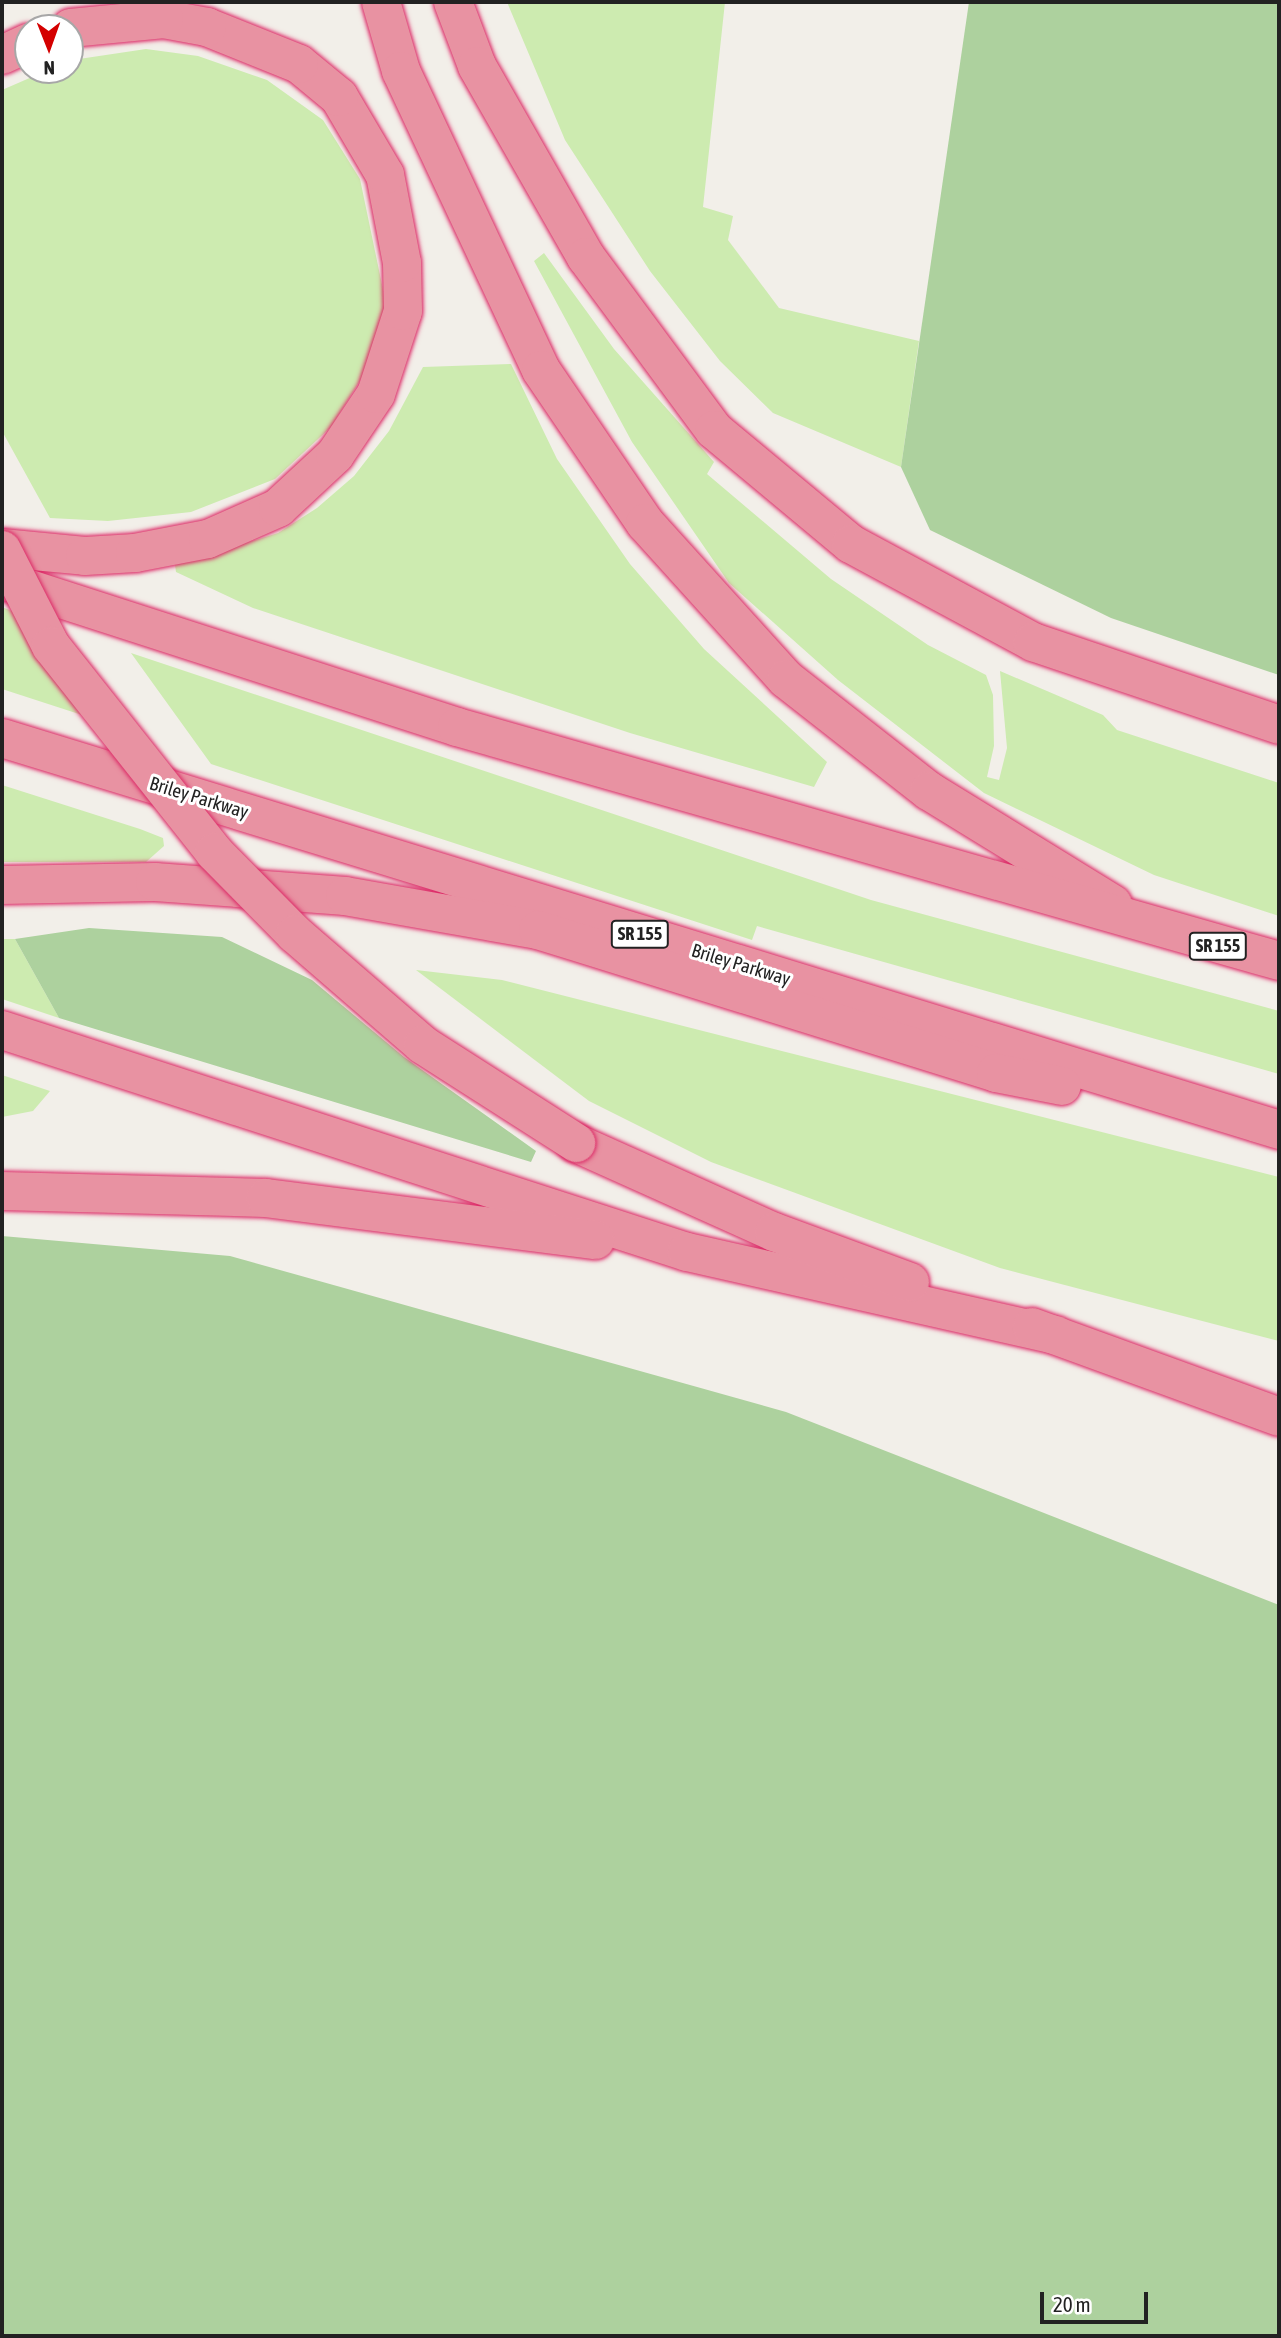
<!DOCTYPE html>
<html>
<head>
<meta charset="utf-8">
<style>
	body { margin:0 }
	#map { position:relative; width:1281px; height:2338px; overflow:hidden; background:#f2efe9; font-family:"Asap Condensed",sans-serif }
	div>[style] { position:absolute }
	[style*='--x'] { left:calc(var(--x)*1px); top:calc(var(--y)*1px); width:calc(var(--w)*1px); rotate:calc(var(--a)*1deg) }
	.grass>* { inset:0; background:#cdebb0 }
	.forest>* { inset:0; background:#add19e }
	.roads { filter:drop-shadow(0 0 2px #dc2a67) drop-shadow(0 0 2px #dc2a67) }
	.highway>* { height:38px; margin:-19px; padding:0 19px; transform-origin:19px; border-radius:19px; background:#e892a2 }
	.bridges { filter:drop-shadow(0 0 2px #dc2a67) drop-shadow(0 0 2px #dc2a67) }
	.highway-bridge>* { height:38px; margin:-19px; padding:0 19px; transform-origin:19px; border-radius:19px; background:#e892a2 }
	span { translate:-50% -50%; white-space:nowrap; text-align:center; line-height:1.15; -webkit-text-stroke:6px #fff; paint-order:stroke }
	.shield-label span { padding:2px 5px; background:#fff; border:2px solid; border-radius:5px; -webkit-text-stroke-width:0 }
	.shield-label { font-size:18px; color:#222; font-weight:700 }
	.street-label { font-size:19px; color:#222 }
	.frame { position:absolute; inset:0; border:4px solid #222; pointer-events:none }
	.north { position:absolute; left:14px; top:14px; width:70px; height:70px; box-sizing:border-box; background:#fff; border:2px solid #a7a7a7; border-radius:50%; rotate:179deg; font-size:19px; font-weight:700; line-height:28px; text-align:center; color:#222 }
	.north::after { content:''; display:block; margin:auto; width:24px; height:32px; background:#d40000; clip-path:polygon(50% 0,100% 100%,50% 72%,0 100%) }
	.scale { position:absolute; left:1040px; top:2292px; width:108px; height:32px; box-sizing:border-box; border:4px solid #222; border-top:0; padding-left:9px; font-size:21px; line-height:24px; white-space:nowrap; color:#222; -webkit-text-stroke:5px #fff; paint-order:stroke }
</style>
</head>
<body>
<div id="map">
	<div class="grass">
		<div style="clip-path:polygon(507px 2px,725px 2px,703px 207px,733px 216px,728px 240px,779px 308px,919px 341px,901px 467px,773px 413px,720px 361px,650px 271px,565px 140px)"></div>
		<div style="clip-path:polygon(146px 49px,198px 56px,267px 80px,323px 120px,360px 179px,386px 304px,366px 371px,331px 427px,275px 479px,191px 512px,108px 521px,50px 518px,2px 431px,2px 90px,48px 70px,70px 70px,70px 62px,79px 59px)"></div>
		<div style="clip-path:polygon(544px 253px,614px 349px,714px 462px,707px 474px,831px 579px,928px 645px,986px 675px,993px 695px,994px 746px,987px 777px,999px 780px,1007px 748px,1000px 671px,1103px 715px,1117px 730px,1279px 783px,1279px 916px,1154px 875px,984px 793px,838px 680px,729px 583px,632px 442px,534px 261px)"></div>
		<div style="clip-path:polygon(511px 364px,557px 459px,630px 564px,704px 649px,827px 762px,814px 787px,630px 733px,253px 608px,176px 572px,175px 565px,278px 533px,317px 508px,354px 476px,389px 431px,423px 367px)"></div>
		<div style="clip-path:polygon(2px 607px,17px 613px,82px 715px,2px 689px)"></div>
		<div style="clip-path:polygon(131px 653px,871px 900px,1279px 1011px,1279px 1074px,757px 926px,752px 940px,211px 764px)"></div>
		<div style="clip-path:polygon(2px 785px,140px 829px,163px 838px,164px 846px,146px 862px,2px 862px)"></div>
		<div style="clip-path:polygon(2px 939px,15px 939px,59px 1018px,2px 999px)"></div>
		<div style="clip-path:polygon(416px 970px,502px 980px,1279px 1177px,1279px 1341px,1000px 1268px,711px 1162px,589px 1101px)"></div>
		<div style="clip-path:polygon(2px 1075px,50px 1091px,33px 1111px,2px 1117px)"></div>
	</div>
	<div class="forest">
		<div style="clip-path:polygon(969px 2px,1279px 2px,1279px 675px,1111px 618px,930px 530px,901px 467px)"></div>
		<div style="clip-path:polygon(89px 928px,222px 937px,312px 980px,404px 1057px,536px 1151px,531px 1162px,59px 1018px,15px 939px)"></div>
		<div style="clip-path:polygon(2px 1236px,230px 1256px,786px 1412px,1279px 1605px,1279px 2336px,2px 2336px)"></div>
	</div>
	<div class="roads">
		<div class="highway">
			<div style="--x:381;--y:2;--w:72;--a:73.8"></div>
			<div style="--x:401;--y:71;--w:330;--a:64.9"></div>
			<div style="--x:541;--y:370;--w:185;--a:55.8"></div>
			<div style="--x:645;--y:523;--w:210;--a:47.9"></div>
			<div style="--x:786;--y:679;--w:182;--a:38.1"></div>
			<div style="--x:929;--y:791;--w:216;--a:31.6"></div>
			<div style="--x:453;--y:2;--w:68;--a:69.4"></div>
			<div style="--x:477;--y:66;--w:220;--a:60.3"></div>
			<div style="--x:586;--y:257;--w:215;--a:53.5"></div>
			<div style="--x:714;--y:430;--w:178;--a:39.8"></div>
			<div style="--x:851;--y:544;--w:207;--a:28.3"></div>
			<div style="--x:1033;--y:642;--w:260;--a:18.6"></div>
			<div style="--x:2;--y:55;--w:29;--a:-25"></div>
			<div style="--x:2;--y:548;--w:83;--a:5.5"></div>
			<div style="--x:85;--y:556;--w:50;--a:-3.4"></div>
			<div style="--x:135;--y:553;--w:74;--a:-10.9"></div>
			<div style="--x:208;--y:539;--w:77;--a:-23.9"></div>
			<div style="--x:278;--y:508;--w:78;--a:-42.9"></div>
			<div style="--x:335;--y:455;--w:73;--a:-56.1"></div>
			<div style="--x:376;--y:394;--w:87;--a:-72"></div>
			<div style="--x:403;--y:311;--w:48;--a:-91.2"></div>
			<div style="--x:402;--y:263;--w:90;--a:-100.9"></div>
			<div style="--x:385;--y:175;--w:91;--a:-120.5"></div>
			<div style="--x:339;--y:97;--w:52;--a:-140.5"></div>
			<div style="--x:299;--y:64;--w:99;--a:-158.1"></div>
			<div style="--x:207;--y:27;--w:44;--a:-169.5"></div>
			<div style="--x:164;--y:19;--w:94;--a:174.5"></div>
			<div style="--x:2;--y:580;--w:478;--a:17.9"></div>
			<div style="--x:457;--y:727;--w:855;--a:15.89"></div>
			<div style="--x:2;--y:738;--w:1336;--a:17.06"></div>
			<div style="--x:2;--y:885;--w:153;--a:-1.1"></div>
			<div style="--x:155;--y:882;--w:191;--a:4.2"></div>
			<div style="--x:345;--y:896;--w:196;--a:10"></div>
			<div style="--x:538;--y:930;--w:480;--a:17.3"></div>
			<div style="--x:996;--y:1073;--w:67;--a:11.1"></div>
			<div style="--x:2;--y:1030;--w:720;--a:17.96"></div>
			<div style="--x:687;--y:1252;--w:378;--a:12.7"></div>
			<div style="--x:576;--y:1143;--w:217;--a:24.2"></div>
			<div style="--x:774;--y:1232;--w:145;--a:20.2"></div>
			<div style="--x:2;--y:1191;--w:264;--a:1.5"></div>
			<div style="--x:266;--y:1198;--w:332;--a:7.3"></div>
			<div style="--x:1032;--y:1327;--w:263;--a:20"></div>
		</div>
	</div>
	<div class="bridges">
		<div class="highway-bridge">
			<div style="--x:2;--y:550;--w:108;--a:63"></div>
			<div style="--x:51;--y:646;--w:263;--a:51.6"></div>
			<div style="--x:214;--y:852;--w:115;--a:45.4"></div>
			<div style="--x:295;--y:934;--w:169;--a:40.9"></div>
			<div style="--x:423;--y:1045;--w:182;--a:32.6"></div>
		</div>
	</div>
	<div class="shield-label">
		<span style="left:640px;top:934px">SR 155</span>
		<span style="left:1218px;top:946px">SR 155</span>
	</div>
	<div class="street-label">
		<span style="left:199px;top:798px;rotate:17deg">Briley Parkway</span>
		<span style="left:741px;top:965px;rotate:17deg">Briley Parkway</span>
	</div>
	<div class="frame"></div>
	<div class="north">N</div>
	<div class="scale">20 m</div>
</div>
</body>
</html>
